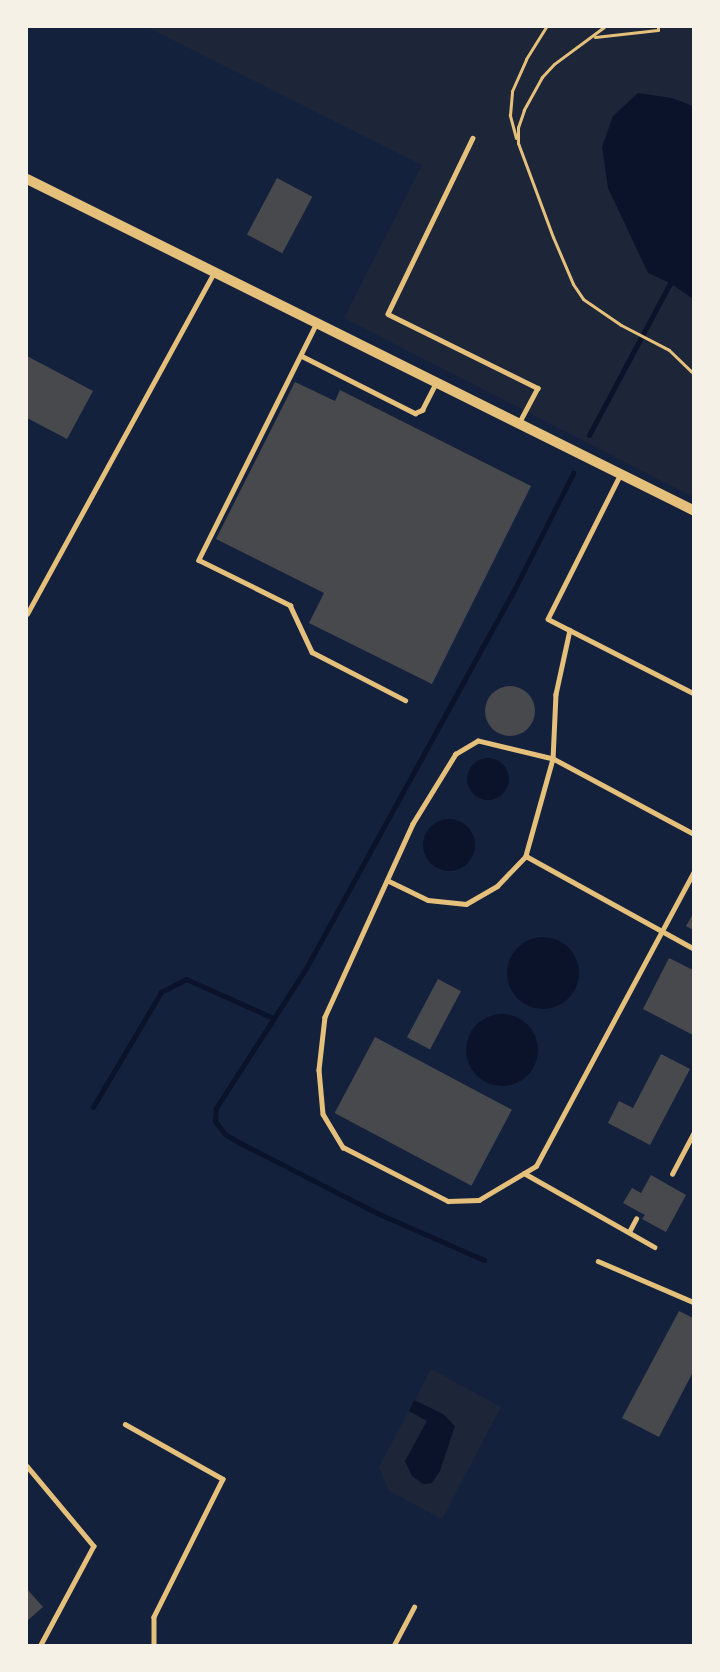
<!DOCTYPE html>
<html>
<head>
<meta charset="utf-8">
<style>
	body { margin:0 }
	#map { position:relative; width:720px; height:1672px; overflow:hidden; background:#14213d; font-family:Manrope,sans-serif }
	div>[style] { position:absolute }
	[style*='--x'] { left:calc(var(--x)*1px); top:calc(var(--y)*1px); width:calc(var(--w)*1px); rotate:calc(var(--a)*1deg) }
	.green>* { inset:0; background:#1d2539 }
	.water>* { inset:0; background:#0b132b }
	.round { border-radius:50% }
	.stream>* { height:5px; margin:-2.5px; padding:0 2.5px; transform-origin:2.5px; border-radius:2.5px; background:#0b132b }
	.building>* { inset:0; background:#48494c; transform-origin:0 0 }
	.path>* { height:3px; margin:-1.5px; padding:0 1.5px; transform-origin:1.5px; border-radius:1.5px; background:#e5c07b }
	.service>* { height:4.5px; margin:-2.25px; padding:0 2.25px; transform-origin:2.25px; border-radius:2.25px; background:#e5c07b }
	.tertiary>* { height:10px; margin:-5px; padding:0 5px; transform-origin:5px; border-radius:5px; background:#e5c07b }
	span { translate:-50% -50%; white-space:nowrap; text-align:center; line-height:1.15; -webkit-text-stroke:5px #f6f1e7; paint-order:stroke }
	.frame { position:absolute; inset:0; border:28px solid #f6f1e7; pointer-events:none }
</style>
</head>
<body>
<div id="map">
	<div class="green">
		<div style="clip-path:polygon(147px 27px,693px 27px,693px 497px,344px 318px,422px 165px)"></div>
		<div style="clip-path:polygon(431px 1369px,501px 1407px,442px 1519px,389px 1491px,379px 1467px)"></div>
	</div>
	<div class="water">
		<div style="clip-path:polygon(638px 93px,672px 98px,693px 106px,693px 299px,670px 283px,648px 273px,608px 188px,602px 147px,613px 116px)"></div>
		<div class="round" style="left:467px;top:758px;width:42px;height:42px"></div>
		<div class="round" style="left:423px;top:819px;width:52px;height:52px"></div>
		<div class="round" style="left:507px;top:937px;width:72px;height:72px"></div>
		<div class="round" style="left:466px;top:1014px;width:72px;height:72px"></div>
		<div style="clip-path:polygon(414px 1400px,443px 1414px,455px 1426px,440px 1471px,432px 1483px,423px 1484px,412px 1476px,405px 1461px,427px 1421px,409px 1411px)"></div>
	</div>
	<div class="stream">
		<div style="--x:589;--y:435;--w:172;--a:-61.9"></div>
		<div style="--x:670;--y:283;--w:6;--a:-9"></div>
		<div style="--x:93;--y:1107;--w:134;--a:-59.4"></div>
		<div style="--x:161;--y:992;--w:28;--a:-27"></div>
		<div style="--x:186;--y:979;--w:95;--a:24.1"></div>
		<div style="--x:484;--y:1260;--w:117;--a:-156.3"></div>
		<div style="--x:377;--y:1213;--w:152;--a:-152.9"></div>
		<div style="--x:242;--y:1144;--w:20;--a:-150"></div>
		<div style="--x:225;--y:1134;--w:16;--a:-128"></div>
		<div style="--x:215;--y:1121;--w:13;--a:-86"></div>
		<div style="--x:216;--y:1108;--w:164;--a:-57.2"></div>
		<div style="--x:305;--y:970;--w:427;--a:-61.2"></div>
		<div style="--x:511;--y:596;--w:138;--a:-63.2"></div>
	</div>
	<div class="building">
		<div style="left:277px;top:178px;width:40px;height:64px;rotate:28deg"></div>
		<div style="clip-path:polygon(27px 356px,93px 391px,67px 439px,27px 418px)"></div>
		<div style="clip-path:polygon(295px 382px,335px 401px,340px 390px,531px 486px,432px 684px,309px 623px,324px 593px,216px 539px)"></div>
		<div class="round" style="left:485px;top:686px;width:50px;height:50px"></div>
		<div style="clip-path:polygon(693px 914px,693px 930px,686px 926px)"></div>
		<div style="clip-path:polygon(669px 958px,693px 970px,693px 1035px,643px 1009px)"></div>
		<div style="left:438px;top:979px;width:26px;height:66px;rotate:28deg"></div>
		<div style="left:375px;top:1037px;width:155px;height:86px;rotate:28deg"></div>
		<div style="clip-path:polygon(661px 1054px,690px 1069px,650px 1145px,608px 1123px,619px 1101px,633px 1108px)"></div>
		<div style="clip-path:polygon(651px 1175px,686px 1195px,666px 1232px,642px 1219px,645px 1215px,623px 1203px,632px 1188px,641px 1193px)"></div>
		<div style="clip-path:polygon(679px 1311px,693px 1318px,693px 1372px,659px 1437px,622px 1418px)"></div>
		<div style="clip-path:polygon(27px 1589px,43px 1607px,27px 1621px)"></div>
	</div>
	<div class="path">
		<div style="--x:604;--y:27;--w:62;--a:143.5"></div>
		<div style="--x:554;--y:64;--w:18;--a:133"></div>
		<div style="--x:542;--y:77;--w:38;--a:119"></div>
		<div style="--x:524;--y:110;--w:18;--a:109"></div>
		<div style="--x:518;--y:127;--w:16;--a:90"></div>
		<div style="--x:518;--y:143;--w:100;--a:69.6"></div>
		<div style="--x:553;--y:237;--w:51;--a:66.9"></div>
		<div style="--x:573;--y:284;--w:18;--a:56"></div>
		<div style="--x:583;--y:299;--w:46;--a:34.4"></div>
		<div style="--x:621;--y:325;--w:54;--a:27.5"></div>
		<div style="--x:669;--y:350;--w:33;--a:44"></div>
		<div style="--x:595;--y:37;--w:63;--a:-6.3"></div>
		<div style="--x:658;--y:30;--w:3;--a:-90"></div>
		<div style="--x:516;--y:138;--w:24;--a:-105"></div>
		<div style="--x:510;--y:115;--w:24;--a:-85"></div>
		<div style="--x:512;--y:91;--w:35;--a:-66"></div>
		<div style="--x:526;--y:59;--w:38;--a:-58"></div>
	</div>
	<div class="service">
		<div style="--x:473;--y:138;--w:195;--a:115.8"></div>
		<div style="--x:388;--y:314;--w:167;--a:26.3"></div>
		<div style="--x:538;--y:388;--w:40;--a:118"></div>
		<div style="--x:317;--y:323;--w:265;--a:116.5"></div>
		<div style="--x:199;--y:560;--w:102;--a:26.3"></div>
		<div style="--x:290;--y:605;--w:52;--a:64.9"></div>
		<div style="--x:312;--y:652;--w:105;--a:27.3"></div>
		<div style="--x:302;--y:356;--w:127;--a:26.8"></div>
		<div style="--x:415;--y:413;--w:8;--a:-23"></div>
		<div style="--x:422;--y:410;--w:31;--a:-63"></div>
		<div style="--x:621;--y:474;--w:162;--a:116.7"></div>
		<div style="--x:548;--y:619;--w:163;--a:27"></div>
		<div style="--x:27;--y:614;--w:390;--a:-61.3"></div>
		<div style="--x:570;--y:630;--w:66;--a:102.3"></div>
		<div style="--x:556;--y:694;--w:65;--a:92.6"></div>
		<div style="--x:553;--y:759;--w:101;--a:105.6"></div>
		<div style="--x:526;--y:856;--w:191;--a:28.9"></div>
		<div style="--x:693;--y:834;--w:159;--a:-151.8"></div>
		<div style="--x:553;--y:759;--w:77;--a:-166.5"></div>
		<div style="--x:478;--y:741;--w:26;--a:149"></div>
		<div style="--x:456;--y:754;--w:82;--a:121.6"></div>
		<div style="--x:413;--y:824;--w:212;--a:114.5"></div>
		<div style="--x:325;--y:1017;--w:53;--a:96.5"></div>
		<div style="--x:319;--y:1070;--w:44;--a:84.8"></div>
		<div style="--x:323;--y:1114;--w:39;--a:59"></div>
		<div style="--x:343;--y:1147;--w:118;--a:27.2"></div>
		<div style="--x:448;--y:1201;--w:31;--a:-2"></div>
		<div style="--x:479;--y:1200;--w:66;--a:-30.8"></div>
		<div style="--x:536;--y:1166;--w:332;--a:-61.8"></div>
		<div style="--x:389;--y:881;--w:43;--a:26"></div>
		<div style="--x:428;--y:900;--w:38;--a:6"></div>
		<div style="--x:466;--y:904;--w:36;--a:-30"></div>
		<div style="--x:497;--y:886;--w:42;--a:-46"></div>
		<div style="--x:524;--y:1173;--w:150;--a:29.5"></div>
		<div style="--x:672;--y:1174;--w:45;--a:-62.3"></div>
		<div style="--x:629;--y:1232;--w:15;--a:-62"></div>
		<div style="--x:598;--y:1261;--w:103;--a:23.3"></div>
		<div style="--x:125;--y:1424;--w:112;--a:29.3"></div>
		<div style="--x:223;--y:1479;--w:154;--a:116.6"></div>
		<div style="--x:154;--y:1617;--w:28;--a:90"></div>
		<div style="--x:27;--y:1466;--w:104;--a:50.1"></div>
		<div style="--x:94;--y:1546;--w:112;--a:118.2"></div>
		<div style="--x:394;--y:1645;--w:43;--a:-62.2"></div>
	</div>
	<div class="tertiary">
		<div style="--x:27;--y:179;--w:744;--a:26.43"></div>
	</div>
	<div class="frame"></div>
</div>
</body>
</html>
